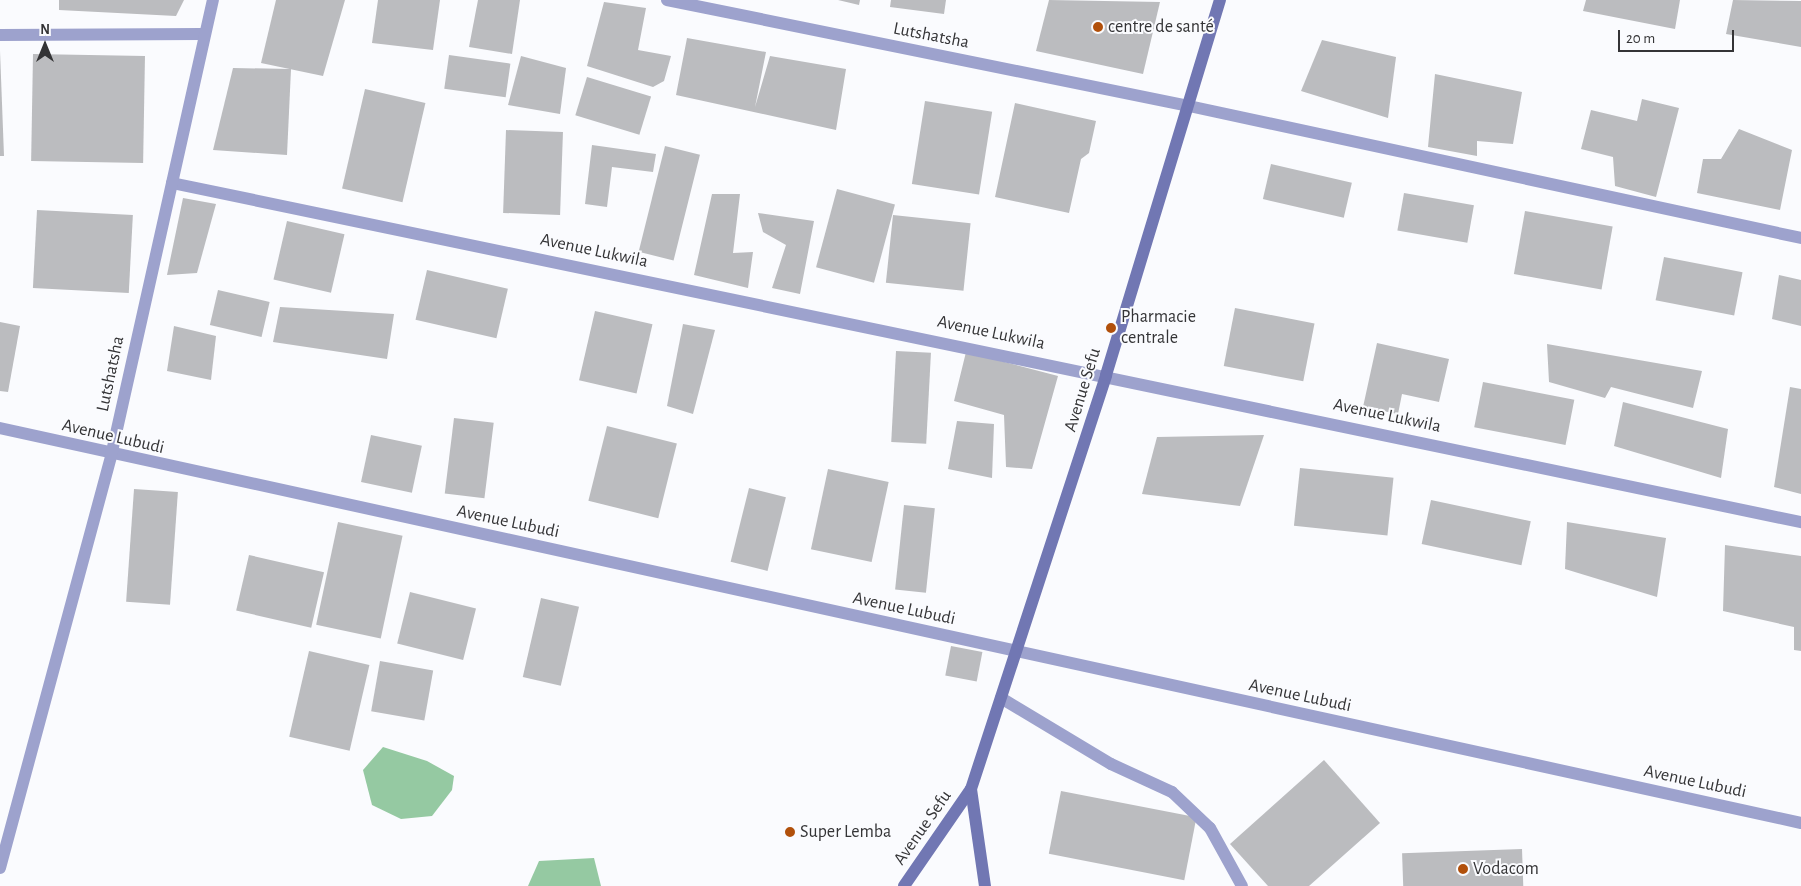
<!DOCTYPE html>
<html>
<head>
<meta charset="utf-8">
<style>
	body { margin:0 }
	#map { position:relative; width:1801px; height:886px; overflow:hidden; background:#fafbfe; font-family:"Alegreya Sans",sans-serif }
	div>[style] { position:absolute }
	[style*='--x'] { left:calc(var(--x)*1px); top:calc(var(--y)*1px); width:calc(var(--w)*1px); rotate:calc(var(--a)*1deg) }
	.forest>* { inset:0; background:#95c9a2 }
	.building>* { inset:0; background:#bbbcbf; transform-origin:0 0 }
	.lane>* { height:12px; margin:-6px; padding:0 6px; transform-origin:6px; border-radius:6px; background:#9da2cd }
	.street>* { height:12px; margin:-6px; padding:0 6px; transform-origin:6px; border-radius:6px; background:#9da2cd }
	.secondary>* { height:12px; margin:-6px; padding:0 6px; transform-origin:6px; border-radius:6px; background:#7177b3 }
	.dots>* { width:14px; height:14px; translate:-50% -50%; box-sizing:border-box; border:2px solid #fafbfe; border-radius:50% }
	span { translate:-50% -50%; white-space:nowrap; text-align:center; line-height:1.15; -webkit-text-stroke:4px #fafbfe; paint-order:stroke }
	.poi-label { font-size:18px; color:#343436 }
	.left { translate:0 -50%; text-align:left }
	.street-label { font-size:18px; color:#343436 }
	.north { position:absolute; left:20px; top:20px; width:50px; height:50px; -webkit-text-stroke:4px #fafbfe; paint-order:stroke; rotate:0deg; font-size:14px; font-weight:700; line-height:20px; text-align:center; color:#343436 }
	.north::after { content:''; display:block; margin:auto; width:18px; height:22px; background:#343436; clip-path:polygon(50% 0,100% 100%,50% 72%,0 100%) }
	.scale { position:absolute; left:1618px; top:30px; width:116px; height:22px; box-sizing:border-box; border:2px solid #343436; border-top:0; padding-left:6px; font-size:15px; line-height:18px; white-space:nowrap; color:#343436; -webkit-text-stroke:4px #fafbfe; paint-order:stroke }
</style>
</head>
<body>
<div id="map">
	<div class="forest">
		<div style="clip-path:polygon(383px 747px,427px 761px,454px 776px,452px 790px,432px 816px,401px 819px,372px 805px,363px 770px)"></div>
		<div style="clip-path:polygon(594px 858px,601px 886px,528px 886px,539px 861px)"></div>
	</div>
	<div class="building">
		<div style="clip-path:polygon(59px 0,184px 0,176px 16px,59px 10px)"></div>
		<div style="clip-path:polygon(276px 0,345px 0,323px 76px,261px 63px)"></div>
		<div style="clip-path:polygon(378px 0,440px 0,433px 50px,372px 43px)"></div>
		<div style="clip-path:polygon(478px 0,520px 0,512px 54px,469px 47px)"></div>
		<div style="clip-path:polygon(838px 0,860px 0,859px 5px)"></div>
		<div style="clip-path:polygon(891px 0,946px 0,944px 14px,890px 7px)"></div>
		<div style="clip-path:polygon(1049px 0,1160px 2px,1143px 74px,1036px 51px)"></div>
		<div style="clip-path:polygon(1586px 0,1680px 0,1675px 29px,1583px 11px)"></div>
		<div style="clip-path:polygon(1733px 0,1801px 1px,1801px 47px,1726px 34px)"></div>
		<div style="clip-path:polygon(604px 2px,646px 8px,638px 50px,671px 56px,664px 81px,653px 87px,587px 66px)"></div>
		<div style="clip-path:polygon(687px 38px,766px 52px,755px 107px,770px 56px,846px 69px,836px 130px,676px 95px)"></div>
		<div style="clip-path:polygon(1322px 40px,1396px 57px,1388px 118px,1301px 91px)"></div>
		<div style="clip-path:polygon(0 51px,4px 156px,0 156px)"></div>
		<div style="left:33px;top:54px;width:112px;height:107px;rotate:1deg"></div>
		<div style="left:449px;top:55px;width:62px;height:34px;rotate:8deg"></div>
		<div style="clip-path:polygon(521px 56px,566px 68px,560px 114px,508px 105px)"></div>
		<div style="clip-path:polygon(233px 68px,291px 69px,287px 155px,213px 150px)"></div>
		<div style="clip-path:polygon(1435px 74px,1522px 92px,1513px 144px,1477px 141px,1477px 156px,1428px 147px)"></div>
		<div style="left:587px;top:77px;width:67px;height:40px;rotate:17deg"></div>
		<div style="left:365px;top:89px;width:62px;height:102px;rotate:13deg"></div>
		<div style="clip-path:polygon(1642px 99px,1679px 108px,1656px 197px,1615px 186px,1613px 157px,1581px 149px,1591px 110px,1637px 121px)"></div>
		<div style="left:925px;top:101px;width:68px;height:84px;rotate:9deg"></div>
		<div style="clip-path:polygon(1015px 103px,1096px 121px,1089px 153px,1081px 159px,1069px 213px,995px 197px)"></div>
		<div style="clip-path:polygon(1739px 129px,1792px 150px,1780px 210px,1697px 193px,1703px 159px,1721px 159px)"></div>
		<div style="left:506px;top:130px;width:57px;height:83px;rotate:2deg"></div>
		<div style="clip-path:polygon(592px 145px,656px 154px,653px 172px,612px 167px,607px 207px,585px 204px)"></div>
		<div style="left:665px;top:146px;width:36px;height:109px;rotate:14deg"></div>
		<div style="left:1271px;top:164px;width:83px;height:36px;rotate:13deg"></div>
		<div style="left:837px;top:189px;width:60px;height:81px;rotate:15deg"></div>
		<div style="left:1404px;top:193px;width:71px;height:38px;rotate:10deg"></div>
		<div style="clip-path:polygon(712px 194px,740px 194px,733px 253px,753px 252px,748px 288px,694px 275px)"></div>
		<div style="clip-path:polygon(183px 198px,216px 204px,197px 273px,167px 275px)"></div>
		<div style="left:37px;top:210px;width:96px;height:78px;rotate:3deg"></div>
		<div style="left:1525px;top:211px;width:89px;height:64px;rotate:10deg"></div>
		<div style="clip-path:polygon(758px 213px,814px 221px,800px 294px,772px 288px,786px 245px,763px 232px)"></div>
		<div style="left:893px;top:215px;width:78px;height:68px;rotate:6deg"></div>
		<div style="left:287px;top:221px;width:59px;height:60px;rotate:13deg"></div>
		<div style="left:1664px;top:257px;width:80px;height:44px;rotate:11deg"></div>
		<div style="left:427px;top:270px;width:83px;height:51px;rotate:13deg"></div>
		<div style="clip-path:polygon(1779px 275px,1801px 280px,1801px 326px,1772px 319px)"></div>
		<div style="left:218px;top:290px;width:53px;height:36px;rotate:13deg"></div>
		<div style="clip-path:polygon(280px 307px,394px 314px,387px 359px,273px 342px)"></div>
		<div style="left:1235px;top:308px;width:81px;height:59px;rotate:11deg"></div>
		<div style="left:595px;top:311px;width:59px;height:71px;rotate:13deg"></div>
		<div style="clip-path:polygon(0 322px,20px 326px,8px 392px,0 391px)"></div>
		<div style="clip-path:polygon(683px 324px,715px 330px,693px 414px,667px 406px)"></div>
		<div style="clip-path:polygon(174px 326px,216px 336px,211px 380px,167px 371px)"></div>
		<div style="clip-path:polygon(1377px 343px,1449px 359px,1439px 402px,1402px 394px,1398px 414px,1363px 407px)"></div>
		<div style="clip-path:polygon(1547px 344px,1702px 371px,1693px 408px,1611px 387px,1605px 398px,1549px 382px)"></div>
		<div style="left:896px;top:351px;width:35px;height:91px;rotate:3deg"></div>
		<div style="clip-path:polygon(966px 352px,1058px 376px,1032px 469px,1006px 467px,1004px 415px,954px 401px)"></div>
		<div style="left:1483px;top:382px;width:93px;height:46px;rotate:11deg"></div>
		<div style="clip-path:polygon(1790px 387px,1801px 389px,1801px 494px,1774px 487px)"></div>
		<div style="clip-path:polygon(1623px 402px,1728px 429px,1721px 478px,1614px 446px)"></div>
		<div style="left:454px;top:418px;width:40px;height:76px;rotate:7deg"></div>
		<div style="clip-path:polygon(957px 421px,994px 424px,992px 478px,948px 469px)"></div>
		<div style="left:607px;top:426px;width:72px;height:77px;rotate:14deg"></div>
		<div style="left:371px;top:435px;width:52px;height:48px;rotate:12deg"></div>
		<div style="clip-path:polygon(1264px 435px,1240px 506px,1142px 494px,1157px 437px)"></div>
		<div style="left:1300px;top:468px;width:94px;height:58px;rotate:6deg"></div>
		<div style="left:828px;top:469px;width:62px;height:82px;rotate:12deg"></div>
		<div style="left:749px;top:488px;width:38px;height:76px;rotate:14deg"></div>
		<div style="left:134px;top:489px;width:44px;height:113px;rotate:4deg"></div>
		<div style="left:1431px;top:500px;width:102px;height:45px;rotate:12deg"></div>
		<div style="left:904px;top:505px;width:31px;height:85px;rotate:6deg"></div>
		<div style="left:338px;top:522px;width:66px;height:105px;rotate:12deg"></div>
		<div style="clip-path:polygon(1567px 522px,1666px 538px,1657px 597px,1565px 569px)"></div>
		<div style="clip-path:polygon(1725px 545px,1801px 556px,1801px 651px,1794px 650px,1794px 627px,1723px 611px)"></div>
		<div style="left:249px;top:555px;width:77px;height:57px;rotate:13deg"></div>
		<div style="left:410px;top:592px;width:68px;height:53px;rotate:14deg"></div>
		<div style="left:541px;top:598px;width:39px;height:81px;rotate:13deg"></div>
		<div style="left:951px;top:646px;width:32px;height:30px;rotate:11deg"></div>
		<div style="left:309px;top:651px;width:62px;height:88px;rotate:13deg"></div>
		<div style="left:380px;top:661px;width:54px;height:51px;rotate:10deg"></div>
		<div style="clip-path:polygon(1324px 760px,1380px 823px,1309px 886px,1268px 886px,1230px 844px)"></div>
		<div style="left:1061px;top:791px;width:138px;height:64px;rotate:11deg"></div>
		<div style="left:1522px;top:849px;width:37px;height:120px;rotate:88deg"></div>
	</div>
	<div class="lane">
		<div style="--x:1001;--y:698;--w:128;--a:31"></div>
		<div style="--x:1111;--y:764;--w:67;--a:24.7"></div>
		<div style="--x:1172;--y:792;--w:52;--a:43.5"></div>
		<div style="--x:1210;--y:828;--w:66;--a:61.1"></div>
	</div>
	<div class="street">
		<div style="--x:667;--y:0;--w:533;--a:11.48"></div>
		<div style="--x:1189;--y:106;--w:626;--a:12.17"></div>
		<div style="--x:0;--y:35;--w:202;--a:-0.3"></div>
		<div style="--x:172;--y:183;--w:1664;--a:11.76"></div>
		<div style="--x:0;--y:428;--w:1844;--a:12.37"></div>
		<div style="--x:0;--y:868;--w:427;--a:-74.9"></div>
		<div style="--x:111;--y:456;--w:467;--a:-77.4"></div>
	</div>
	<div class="secondary">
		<div style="--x:971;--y:789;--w:98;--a:81.8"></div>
		<div style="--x:904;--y:886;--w:118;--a:-55.4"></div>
		<div style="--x:971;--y:789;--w:435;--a:-71.9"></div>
		<div style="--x:1106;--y:375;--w:392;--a:-73.1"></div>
	</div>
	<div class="dots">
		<div style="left:1098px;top:27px;background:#b1500b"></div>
		<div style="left:1111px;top:328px;background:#b1500b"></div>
		<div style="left:790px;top:832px;background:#b1500b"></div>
		<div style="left:1463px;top:869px;background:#b1500b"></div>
	</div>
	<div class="poi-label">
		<span class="left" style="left:1108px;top:27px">centre de santé</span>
		<span class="left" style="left:1121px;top:328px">Pharmacie<br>centrale</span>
		<span class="left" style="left:800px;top:832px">Super Lemba</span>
		<span class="left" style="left:1473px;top:869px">Vodacom</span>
	</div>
	<div class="street-label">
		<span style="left:931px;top:36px;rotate:11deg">Lutshatsha</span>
		<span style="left:594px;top:251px;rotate:12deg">Avenue Lukwila</span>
		<span style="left:991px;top:333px;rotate:12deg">Avenue Lukwila</span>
		<span style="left:111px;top:374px;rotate:-78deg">Lutshatsha</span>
		<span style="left:1083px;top:390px;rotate:-73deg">Avenue Sefu</span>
		<span style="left:1387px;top:416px;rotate:12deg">Avenue Lukwila</span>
		<span style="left:113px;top:437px;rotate:13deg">Avenue Lubudi</span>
		<span style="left:508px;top:522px;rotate:12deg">Avenue Lubudi</span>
		<span style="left:904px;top:609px;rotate:12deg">Avenue Lubudi</span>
		<span style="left:1300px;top:696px;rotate:12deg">Avenue Lubudi</span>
		<span style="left:1695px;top:782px;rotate:12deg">Avenue Lubudi</span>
		<span style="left:923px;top:828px;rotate:-55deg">Avenue Sefu</span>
	</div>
	<div class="north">N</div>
	<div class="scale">20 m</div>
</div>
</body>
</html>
